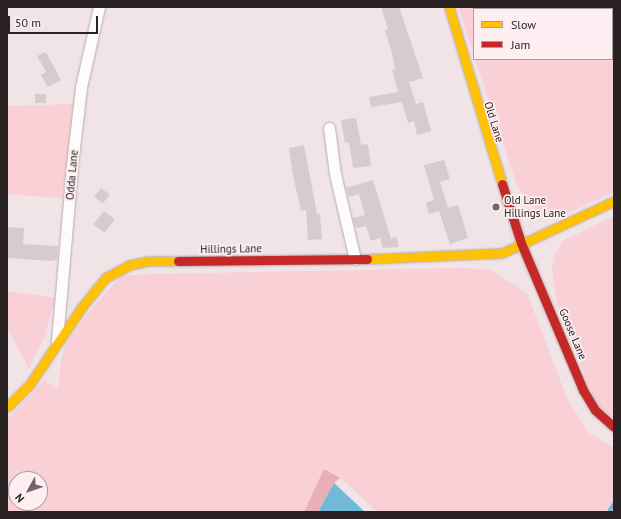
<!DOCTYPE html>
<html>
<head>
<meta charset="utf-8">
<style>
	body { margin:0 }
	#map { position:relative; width:621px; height:519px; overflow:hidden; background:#f1e4e6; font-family:"PT Sans",sans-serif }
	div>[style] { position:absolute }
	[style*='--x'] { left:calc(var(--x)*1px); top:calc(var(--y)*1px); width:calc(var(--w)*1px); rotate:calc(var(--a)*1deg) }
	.green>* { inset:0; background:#f8d0d6 }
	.forest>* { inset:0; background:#e8afb9 }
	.water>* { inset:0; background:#70b9d8 }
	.stream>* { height:3.5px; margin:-1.75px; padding:0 1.75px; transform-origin:1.75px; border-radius:1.75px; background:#70b9d8 }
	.building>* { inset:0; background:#d6cbcd; transform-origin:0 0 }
	.roads { filter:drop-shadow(0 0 1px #b6acae) drop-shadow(0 0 1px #b6acae) }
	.street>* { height:11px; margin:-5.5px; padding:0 5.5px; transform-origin:5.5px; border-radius:5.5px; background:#fdfbfb }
	.slow>* { height:9px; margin:-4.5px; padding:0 4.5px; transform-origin:4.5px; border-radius:4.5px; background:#ffc107 }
	.jam>* { height:9px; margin:-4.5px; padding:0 4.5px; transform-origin:4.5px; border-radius:4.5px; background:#c62828 }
	.dots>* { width:11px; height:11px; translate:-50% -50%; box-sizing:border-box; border:2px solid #fdeff1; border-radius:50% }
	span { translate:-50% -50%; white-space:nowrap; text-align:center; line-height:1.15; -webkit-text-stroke:3.5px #fdeff1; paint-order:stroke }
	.street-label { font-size:11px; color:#2a2122 }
	.poi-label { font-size:11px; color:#2a2122 }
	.left { translate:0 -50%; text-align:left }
	.frame { position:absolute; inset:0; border:8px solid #2a2122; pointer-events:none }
	.legend { position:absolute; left:473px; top:8px; width:140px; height:52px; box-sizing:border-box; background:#fdeff1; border:1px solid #a99d9e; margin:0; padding:5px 7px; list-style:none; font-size:12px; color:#2a2122 }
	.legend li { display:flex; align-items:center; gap:8px; height:20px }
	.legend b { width:20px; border:1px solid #a99d9e }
	.north { position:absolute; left:8px; top:471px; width:40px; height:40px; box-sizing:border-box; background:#fdeff1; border:1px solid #a99d9e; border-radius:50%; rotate:230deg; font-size:11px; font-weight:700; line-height:16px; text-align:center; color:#2a2122 }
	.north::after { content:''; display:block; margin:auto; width:14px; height:18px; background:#706567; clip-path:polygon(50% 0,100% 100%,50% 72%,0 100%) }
	.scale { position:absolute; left:8px; top:16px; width:90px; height:18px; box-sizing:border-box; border:2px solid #2a2122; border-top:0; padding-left:5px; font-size:12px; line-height:14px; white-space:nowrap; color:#2a2122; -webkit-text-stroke:3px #fdeff1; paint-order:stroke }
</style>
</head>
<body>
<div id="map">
	<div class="green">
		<div style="clip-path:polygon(458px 7px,614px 7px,614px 192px,571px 212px,556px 215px,541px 214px,531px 206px,517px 186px,475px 59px,612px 59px,612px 9px,474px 9px,474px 56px)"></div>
		<div style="clip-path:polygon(73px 104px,63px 198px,7px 194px,7px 106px)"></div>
		<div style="clip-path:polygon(614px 216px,614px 419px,599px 407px,589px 387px,557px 302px,552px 270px,555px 254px,564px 240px)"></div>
		<div style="clip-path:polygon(evenodd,466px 268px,491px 270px,527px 293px,567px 398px,588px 432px,614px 448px,614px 512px,378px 512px,340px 478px,324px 469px,304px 512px,7px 512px,7px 419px,44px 380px,58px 388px,61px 359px,65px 345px,81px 321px,121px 276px,151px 274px,466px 268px,16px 479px,40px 479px,40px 503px,16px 503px,16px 479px)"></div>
		<div style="clip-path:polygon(7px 291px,55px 298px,45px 336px,29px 369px,7px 328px)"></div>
	</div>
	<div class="forest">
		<div style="clip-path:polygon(324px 469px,340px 478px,334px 483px,318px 512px,304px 512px)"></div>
	</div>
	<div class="water">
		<div style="clip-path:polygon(334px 483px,365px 512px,318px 512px)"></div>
	</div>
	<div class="stream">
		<div style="--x:609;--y:512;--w:9;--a:-58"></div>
	</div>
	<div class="building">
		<div style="clip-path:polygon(381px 7px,399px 7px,423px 78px,409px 82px,416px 104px,423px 102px,431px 131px,417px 135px,414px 121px,408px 123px,402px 102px,371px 107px,369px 97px,398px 92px,392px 70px,395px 69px,393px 57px,385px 30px,388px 29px)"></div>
		<div style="clip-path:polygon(46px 52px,61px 80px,48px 87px,41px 75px,46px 72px,37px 56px)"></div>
		<div style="left:35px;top:94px;width:11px;height:9px"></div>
		<div style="clip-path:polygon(356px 118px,361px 145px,368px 144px,371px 166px,353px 168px,349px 142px,345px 143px,341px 120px)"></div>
		<div style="clip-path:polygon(304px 145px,317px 214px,320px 214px,322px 239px,308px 240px,306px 210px,301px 211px,293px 175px,289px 148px)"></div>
		<div style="clip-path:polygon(444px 160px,450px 179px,440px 182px,448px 208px,458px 205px,468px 238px,450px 244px,439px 211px,429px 214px,426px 203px,434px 200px,424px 165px)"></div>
		<div style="clip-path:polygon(373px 180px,391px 239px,396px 237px,399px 247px,383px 248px,380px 238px,371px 241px,366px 226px,356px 228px,353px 218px,365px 215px,359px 194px,349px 197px,346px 188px)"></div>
		<div style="left:101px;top:188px;width:11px;height:11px;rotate:38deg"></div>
		<div style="left:104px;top:211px;width:14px;height:17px;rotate:39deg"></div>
		<div style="clip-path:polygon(8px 227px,24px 228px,23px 244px,58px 246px,57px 259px,53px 261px,7px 258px)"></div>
	</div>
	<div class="roads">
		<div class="street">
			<div style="--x:329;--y:128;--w:46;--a:82.6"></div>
			<div style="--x:335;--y:174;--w:87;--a:76.8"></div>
			<div style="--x:57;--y:341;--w:177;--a:-85.1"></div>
			<div style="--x:72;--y:165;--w:79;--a:-83.4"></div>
			<div style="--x:81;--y:87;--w:82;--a:-77.3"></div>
		</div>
		<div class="slow">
			<div style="--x:449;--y:7;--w:185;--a:73.3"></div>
			<div style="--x:367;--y:259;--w:135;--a:-2.5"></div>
			<div style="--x:502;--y:253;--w:123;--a:-24.9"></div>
			<div style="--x:7;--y:407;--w:33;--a:-45"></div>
			<div style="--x:30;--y:384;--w:92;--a:-56.1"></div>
			<div style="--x:81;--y:308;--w:38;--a:-51"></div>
			<div style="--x:105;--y:278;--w:27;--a:-28"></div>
			<div style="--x:129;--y:265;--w:19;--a:-12"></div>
			<div style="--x:148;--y:261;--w:30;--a:0"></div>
		</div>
		<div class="jam">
			<div style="--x:502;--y:184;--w:62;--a:72.1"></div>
			<div style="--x:521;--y:243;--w:160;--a:67.1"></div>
			<div style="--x:583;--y:390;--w:23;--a:59"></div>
			<div style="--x:595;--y:410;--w:25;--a:42"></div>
			<div style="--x:178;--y:261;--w:189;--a:-0.6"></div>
		</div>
	</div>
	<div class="dots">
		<div style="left:496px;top:207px;background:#706567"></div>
	</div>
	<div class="street-label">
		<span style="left:494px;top:122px;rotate:73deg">Old Lane</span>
		<span style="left:72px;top:175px;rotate:-85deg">Odda Lane</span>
		<span style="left:231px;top:249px;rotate:-1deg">Hillings Lane</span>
		<span style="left:573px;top:334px;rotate:67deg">Goose Lane</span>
	</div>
	<div class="poi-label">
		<span class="left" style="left:504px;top:207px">Old Lane<br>Hillings Lane</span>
	</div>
	<div class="frame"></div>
	<ul class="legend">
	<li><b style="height:5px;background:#ffc107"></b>Slow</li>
	<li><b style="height:5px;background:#c62828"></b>Jam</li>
	</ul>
	<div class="north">N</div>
	<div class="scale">50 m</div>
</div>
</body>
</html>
